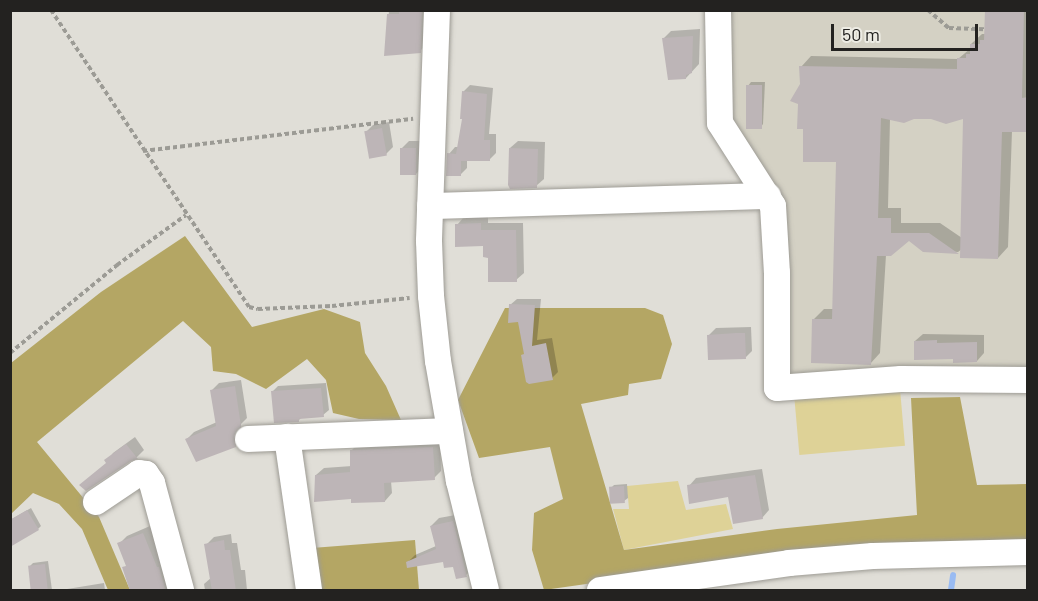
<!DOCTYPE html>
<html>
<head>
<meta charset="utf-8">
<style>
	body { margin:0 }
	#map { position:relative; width:1038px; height:601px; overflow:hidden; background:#e0ded7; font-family:Barlow,sans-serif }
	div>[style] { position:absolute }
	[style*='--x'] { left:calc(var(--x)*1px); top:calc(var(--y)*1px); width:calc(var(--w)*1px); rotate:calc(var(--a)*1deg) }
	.built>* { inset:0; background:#d4d1c4 }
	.green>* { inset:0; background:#ded297; transform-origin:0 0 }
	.forest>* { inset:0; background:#b4a664 }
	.shadow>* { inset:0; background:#0003 }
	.stream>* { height:6px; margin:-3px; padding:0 3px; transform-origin:3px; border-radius:3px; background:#99bbf2 }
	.building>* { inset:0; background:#bdb5b7; transform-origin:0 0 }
	.path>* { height:4px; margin-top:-2px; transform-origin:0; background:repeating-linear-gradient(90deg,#9c9b95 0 4.5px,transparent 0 7.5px) }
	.roads { filter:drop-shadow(0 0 2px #9d9b94) drop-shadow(0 0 2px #9d9b94) }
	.minor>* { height:26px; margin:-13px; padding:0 13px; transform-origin:13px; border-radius:13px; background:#fff }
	span { translate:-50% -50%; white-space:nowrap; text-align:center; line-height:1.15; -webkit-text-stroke:4.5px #edece4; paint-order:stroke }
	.frame { position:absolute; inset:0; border:12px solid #232220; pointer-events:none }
	.scale { position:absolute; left:831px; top:24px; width:147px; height:27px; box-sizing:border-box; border:3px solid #232220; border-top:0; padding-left:8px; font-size:18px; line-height:21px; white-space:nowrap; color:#232220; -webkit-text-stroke:4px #edece4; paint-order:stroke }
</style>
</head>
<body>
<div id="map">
	<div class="built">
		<div style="clip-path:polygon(726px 11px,1027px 11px,1027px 371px,795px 379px,788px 373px,782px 194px,726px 121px)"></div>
	</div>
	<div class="green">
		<div style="left:900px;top:389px;width:57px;height:106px;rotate:85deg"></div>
		<div style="clip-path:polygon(678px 481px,686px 510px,726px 504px,733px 529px,624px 550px,613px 509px,629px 509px,627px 486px)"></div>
	</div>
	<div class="forest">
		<div style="clip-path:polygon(185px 236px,252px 327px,324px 309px,360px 322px,365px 353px,386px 386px,401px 420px,359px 419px,333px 413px,326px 380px,307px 359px,266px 389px,236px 374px,213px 371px,211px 347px,183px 321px,37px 442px,99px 517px,130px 590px,108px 590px,82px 529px,59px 504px,33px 493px,11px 514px,11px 363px,101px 292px)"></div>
		<div style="clip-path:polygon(505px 308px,645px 308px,663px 315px,672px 344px,661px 379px,629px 384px,628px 395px,581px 404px,624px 550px,777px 529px,917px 515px,911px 398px,960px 397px,977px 485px,1027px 484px,1027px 546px,791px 555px,544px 590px,532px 550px,534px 513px,563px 499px,550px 447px,479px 458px,458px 400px)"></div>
		<div style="clip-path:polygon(415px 540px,419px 590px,315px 590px,312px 548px)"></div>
	</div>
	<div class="shadow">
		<div style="clip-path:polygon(389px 10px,428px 10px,427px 44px,420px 51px,386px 54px)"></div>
		<div style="clip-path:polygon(evenodd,986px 10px,1028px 10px,1028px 131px,1012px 131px,1008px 247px,998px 258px,962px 249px,958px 252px,923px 250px,909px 239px,886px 255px,880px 353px,870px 364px,814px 319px,824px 309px,834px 309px,837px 160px,801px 85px,801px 67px,811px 56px,958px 59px,971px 48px,971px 44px,982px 34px,986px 34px,986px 10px,965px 117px,962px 238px,940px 223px,901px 223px,901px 208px,888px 208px,890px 119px,965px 117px)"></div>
		<div style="clip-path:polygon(700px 29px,699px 64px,686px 78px,664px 38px,671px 31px)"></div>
		<div style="clip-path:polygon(751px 82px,765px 82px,763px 124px,760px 128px,748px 86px)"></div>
		<div style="clip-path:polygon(470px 85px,493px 88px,489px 134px,496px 134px,496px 153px,489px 160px,467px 159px,467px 168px,460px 175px,449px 154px,455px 147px,459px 147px,464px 118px,463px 92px)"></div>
		<div style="clip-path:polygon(389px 122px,393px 147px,386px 154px,366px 132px,373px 125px)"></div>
		<div style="clip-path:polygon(409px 141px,423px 141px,423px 166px,416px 174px,401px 149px)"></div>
		<div style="clip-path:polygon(518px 141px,545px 142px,544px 179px,536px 186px,510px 148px)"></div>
		<div style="clip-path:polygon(488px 216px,488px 223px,523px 223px,524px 273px,516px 280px,489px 256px,484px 244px,457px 225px,464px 217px)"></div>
		<div style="clip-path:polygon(517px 299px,541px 299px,537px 340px,552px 338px,558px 372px,552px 378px,526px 353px,519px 321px,510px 305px)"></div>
		<div style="clip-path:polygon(751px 327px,752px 351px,746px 357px,709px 335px,716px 328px)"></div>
		<div style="clip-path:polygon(923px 334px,984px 335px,984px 353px,977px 361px,954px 358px,915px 341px)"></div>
		<div style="clip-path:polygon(241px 380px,247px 418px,241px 424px,242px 439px,235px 446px,187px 439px,194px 432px,217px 422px,212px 390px,219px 383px)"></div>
		<div style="clip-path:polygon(326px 383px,329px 410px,323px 415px,301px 418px,299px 420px,272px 392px,278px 386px)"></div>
		<div style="clip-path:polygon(135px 437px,144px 450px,137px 457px,107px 462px,113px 453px)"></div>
		<div style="clip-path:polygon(440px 440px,441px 471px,434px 478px,391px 481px,392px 493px,385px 501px,353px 497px,316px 475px,324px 468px,352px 466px,351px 451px,359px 443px)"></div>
		<div style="clip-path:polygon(762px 469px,769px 510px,762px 518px,729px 495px,689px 486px,696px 478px)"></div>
		<div style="clip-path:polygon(627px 484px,628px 498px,624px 501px,610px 489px,614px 485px)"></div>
		<div style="clip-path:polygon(31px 508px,41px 526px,38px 529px,10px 520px)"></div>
		<div style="clip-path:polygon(461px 514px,474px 568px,466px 575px,444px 560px,407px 563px,415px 555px,436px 546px,431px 526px,439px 518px)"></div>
		<div style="clip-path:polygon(150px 526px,164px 560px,177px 590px,141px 590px,119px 544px,127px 536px)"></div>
		<div style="clip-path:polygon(231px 534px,232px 543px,237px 543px,241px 570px,245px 570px,247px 590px,205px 590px,204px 584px,212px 577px,206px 545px,214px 537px)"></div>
		<div style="clip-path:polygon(48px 561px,52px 590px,33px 590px,30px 566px,33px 563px)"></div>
		<div style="clip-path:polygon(104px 583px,105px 590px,61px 590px)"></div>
	</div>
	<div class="stream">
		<div style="--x:951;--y:590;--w:15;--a:-82"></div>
	</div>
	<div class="building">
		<div style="clip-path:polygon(985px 10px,1024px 10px,1022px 98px,1028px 97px,1028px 132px,1002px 132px,998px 259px,960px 258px,963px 119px,946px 124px,931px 119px,914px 119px,904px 123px,881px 118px,878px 218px,891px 218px,891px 233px,929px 233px,959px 254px,923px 252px,909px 241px,891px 256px,877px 256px,871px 365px,811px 363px,812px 319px,832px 319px,836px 162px,803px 162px,803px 129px,797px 129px,798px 104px,790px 101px,800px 84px,799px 66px,957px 69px,957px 58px,966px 58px,966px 54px,970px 54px,970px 44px,980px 44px,980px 40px,984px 40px)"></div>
		<div style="clip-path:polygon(399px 11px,422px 12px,421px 53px,384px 56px,387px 14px,399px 14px)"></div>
		<div style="clip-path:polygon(693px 36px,692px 73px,686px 75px,686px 79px,668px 80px,662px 38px)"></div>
		<div style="left:746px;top:85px;width:16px;height:44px"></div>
		<div style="clip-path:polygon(462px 91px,487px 94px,484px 140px,490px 140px,490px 161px,461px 161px,461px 176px,446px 176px,447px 153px,456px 154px,462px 119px,460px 119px)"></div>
		<div style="left:382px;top:128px;width:28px;height:18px;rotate:80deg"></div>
		<div style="left:400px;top:148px;width:16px;height:27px"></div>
		<div style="clip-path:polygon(509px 148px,538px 149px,537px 188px,510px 189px,508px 185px)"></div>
		<div style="clip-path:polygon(481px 223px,481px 230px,516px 230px,517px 282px,488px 282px,488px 258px,483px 257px,483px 246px,455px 247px,455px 224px)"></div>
		<div style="clip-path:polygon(509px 304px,535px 305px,532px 346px,546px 343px,553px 380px,529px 384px,526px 382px,521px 355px,524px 354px,518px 322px,508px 323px)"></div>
		<div style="clip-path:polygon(736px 333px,745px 333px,746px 359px,708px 360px,707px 335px)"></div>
		<div style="clip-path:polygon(937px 340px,937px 343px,977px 342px,977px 362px,953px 363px,953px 359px,914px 360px,914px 341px)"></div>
		<div style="clip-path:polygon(235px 386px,241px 426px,235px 433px,236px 447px,196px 462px,185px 439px,216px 426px,210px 390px)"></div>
		<div style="clip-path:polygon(321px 388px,324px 417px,299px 419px,299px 422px,274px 423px,271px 391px)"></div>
		<div style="clip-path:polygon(126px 444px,138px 459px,131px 461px,86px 491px,79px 485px,106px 463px,104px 460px)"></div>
		<div style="clip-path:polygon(433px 447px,435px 480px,384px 483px,385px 502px,351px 503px,351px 499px,314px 502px,315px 475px,350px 472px,350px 450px)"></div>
		<div style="clip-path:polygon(755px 475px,763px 519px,733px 524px,728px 497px,689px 504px,687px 485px)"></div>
		<div style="left:624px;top:486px;width:17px;height:15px;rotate:87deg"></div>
		<div style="clip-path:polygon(27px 510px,39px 530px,10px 547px,10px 520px)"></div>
		<div style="clip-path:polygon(453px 521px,467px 577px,456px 579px,453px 567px,444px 568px,443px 562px,407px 568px,406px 562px,436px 549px,430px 526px)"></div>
		<div style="clip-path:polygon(143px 533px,157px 567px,159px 567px,166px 591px,130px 591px,122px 567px,126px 566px,117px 543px)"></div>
		<div style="clip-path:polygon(224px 540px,225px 550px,230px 550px,236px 591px,212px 591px,204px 544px)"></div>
		<div style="left:45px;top:564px;width:27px;height:17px;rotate:84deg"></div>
	</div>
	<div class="path">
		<div style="--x:51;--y:10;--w:357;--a:56.3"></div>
		<div style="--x:249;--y:307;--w:9;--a:13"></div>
		<div style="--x:258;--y:309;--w:74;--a:-2.3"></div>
		<div style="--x:332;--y:306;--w:78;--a:-5.9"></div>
		<div style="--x:928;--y:10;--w:28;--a:41"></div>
		<div style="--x:949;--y:28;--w:35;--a:2"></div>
		<div style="--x:143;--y:151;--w:272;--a:-6.8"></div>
		<div style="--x:10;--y:353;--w:139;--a:-39.4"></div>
		<div style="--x:117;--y:265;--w:85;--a:-35.9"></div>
	</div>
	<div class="roads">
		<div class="minor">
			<div style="--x:437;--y:10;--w:231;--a:92"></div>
			<div style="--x:429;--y:241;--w:55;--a:87.9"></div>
			<div style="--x:431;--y:296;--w:65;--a:83.9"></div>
			<div style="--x:438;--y:361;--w:122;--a:80.1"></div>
			<div style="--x:459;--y:481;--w:112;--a:76.1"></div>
			<div style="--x:718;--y:10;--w:113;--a:89"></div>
			<div style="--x:720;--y:123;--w:98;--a:57.4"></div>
			<div style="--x:773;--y:206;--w:67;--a:86.6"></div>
			<div style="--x:777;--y:273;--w:115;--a:90"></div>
			<div style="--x:777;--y:388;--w:124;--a:-4.2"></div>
			<div style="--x:901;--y:379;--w:127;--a:0.5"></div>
			<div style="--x:430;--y:206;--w:338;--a:-1.7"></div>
			<div style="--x:287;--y:437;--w:155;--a:81.8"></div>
			<div style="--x:248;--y:439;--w:202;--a:-2.3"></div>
			<div style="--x:96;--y:502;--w:52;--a:-34"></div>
			<div style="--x:139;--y:473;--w:7;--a:8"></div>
			<div style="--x:146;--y:474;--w:11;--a:56"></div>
			<div style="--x:152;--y:483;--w:111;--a:74.8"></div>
			<div style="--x:600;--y:590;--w:191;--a:-8.1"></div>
			<div style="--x:789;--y:563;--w:84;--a:-4.8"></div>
			<div style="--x:873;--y:556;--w:155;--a:-1.5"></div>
		</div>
	</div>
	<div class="frame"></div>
	<div class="scale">50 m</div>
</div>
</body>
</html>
